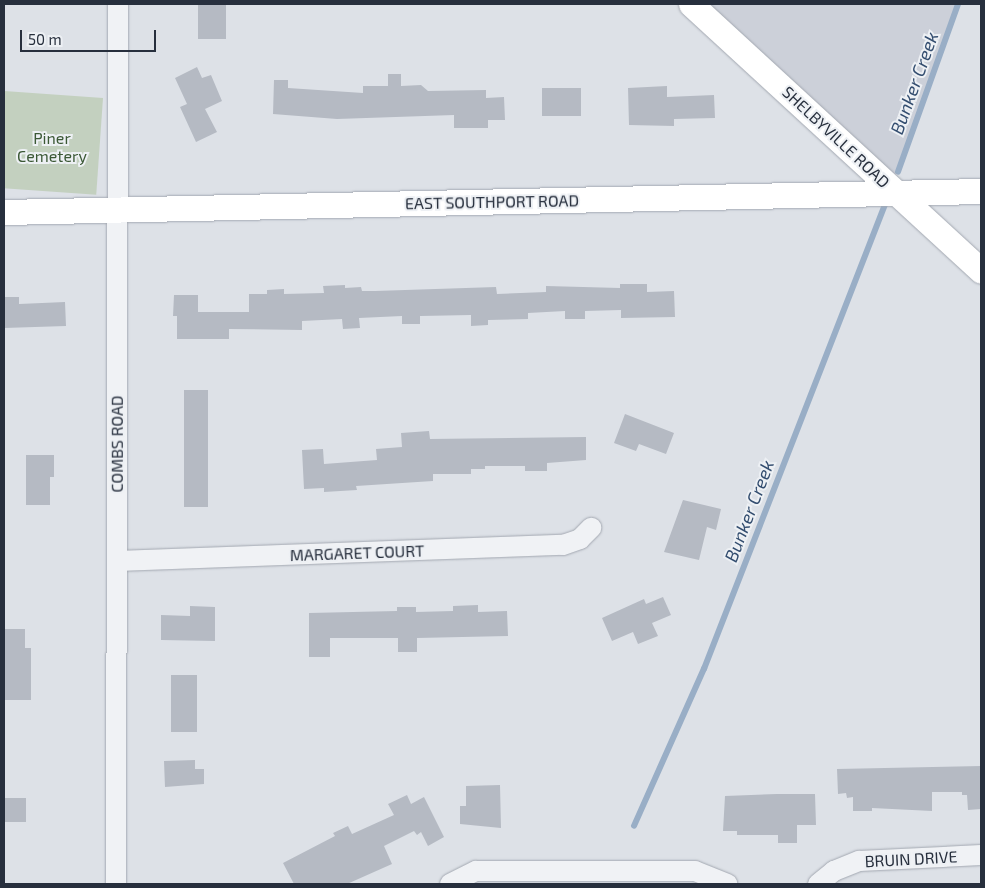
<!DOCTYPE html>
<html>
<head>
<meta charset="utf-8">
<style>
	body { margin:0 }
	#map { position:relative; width:985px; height:888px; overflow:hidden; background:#dde1e7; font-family:"Exo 2",sans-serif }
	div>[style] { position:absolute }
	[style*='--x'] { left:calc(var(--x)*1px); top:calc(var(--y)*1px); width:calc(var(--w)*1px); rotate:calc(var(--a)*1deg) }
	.built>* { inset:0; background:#ccd0d9 }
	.green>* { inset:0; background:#c3d0bf; transform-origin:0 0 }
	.stream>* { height:5.5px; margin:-2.75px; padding:0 2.75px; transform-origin:2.75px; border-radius:2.75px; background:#99aec6 }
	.building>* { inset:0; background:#b5bac3; transform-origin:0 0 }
	.roads { filter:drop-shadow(0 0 1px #a3a8b1) drop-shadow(0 0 1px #a3a8b1) }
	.minor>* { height:20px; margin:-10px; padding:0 10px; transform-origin:10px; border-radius:10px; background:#f0f2f5 }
	.major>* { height:25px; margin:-12.5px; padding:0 12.5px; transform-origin:12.5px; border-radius:12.5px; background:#fff }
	span { translate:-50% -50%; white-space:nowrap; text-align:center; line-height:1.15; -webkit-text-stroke:4px #edf0f4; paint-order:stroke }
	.street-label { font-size:16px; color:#272f3d }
	.park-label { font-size:16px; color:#3b5835 }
	.water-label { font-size:18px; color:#334d6f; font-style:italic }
	.frame { position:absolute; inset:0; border:5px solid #272f3d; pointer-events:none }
	.scale { position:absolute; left:20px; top:30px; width:136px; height:22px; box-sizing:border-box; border:2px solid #272f3d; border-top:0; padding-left:6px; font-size:15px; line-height:18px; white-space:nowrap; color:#272f3d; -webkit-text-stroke:4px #edf0f4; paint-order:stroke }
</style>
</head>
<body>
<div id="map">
	<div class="built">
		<div style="clip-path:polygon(691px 4px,957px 4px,891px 187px)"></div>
	</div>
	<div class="green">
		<div style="left:103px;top:98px;width:97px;height:99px;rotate:94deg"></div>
	</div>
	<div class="stream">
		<div style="--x:898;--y:172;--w:178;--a:-70.3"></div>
		<div style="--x:634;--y:826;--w:172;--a:-66"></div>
		<div style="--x:704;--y:669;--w:499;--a:-68.7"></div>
	</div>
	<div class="building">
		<div style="left:198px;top:4px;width:28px;height:35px"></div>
		<div style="clip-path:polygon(197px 67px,202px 78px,211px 75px,222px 101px,205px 109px,217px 132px,196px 142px,180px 107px,187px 104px,175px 78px)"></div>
		<div style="clip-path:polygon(388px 74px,401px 74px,401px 86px,421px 85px,428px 91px,486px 90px,486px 98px,504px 97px,505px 120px,488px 120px,488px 128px,454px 128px,454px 115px,337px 119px,273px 114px,274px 80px,288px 80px,288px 88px,363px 93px,363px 86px,388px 86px)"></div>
		<div style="clip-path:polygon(667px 86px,667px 97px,714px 95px,715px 118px,674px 119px,674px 126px,629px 125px,628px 88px)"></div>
		<div style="left:542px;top:88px;width:39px;height:28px"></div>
		<div style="clip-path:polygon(620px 284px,647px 284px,647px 292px,674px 291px,675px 317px,621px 318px,621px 310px,585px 311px,585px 319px,565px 319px,565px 311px,528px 313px,528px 319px,488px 320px,488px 325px,471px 326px,471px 315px,420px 316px,420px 324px,402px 324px,402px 316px,359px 318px,360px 328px,343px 329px,342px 319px,302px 321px,302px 330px,229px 329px,229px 339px,177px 339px,177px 316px,173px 316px,174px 295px,198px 295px,198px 312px,249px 312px,249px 294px,267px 294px,267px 290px,284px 289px,284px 294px,324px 293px,323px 286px,345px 285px,345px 288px,361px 287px,362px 291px,375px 291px,496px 287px,497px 294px,546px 292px,546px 286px,620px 288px)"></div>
		<div style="clip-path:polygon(4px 297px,19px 297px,19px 304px,65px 302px,66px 326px,4px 328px)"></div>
		<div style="left:184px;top:390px;width:24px;height:117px"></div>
		<div style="clip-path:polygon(625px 414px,674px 433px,666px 454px,639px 444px,636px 451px,614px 443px)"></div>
		<div style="clip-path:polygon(429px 431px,430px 439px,586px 437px,586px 460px,547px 463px,547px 471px,525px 471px,525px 466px,485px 466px,485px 469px,471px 469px,471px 474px,433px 474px,433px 481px,356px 486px,357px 490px,324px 492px,324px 488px,304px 489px,302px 450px,323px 449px,324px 464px,377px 460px,376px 449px,402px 447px,401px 433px)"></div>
		<div style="clip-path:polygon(26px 455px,54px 455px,54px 477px,50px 477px,50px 505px,26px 505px)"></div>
		<div style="clip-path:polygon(683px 500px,721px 509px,716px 530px,707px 527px,699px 560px,664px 552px)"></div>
		<div style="clip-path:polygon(663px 597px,671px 615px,652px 623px,658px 636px,638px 644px,633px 632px,612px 641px,602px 618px,644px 599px,646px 604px)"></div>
		<div style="clip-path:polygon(478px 605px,478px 612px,507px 611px,508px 636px,417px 638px,417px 652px,398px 652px,398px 638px,330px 638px,330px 657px,309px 657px,309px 613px,397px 611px,397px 607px,416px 607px,416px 612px,453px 611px,453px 606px)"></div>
		<div style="clip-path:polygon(190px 606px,215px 607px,215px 641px,161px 640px,161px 615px,190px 616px)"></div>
		<div style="clip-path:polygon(4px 629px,25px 629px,25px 648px,31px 648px,31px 700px,4px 700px)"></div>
		<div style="left:171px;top:675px;width:26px;height:57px"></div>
		<div style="clip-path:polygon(195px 760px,195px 769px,204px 769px,204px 784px,165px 787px,164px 761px)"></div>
		<div style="clip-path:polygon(981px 766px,981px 809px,968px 810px,967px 795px,962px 795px,962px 792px,932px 792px,932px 811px,872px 808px,872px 811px,853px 811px,853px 797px,847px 798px,846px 793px,838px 794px,837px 769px)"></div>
		<div style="clip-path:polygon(500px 785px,501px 828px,460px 824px,460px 806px,466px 806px,466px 786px)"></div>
		<div style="clip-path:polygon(777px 794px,815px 794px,816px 825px,797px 825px,797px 843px,778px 843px,778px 835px,737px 835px,737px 831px,723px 831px,725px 796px)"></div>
		<div style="clip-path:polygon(407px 795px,411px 804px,424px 797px,444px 837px,428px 846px,421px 832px,417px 835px,414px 831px,384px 846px,392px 864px,347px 884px,294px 884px,283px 863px,335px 836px,333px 833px,348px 826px,352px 834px,394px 815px,388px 804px)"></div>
		<div style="left:4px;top:798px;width:22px;height:24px"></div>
	</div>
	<div class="roads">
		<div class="minor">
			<div style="--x:117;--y:561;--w:446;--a:-2.1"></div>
			<div style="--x:563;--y:545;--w:18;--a:-19"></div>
			<div style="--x:580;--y:539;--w:16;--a:-45"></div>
			<div style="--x:116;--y:884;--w:880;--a:-89.87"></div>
			<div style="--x:450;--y:884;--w:29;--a:-27"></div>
			<div style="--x:476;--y:871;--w:219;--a:0"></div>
			<div style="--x:695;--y:871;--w:35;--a:22"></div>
			<div style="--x:818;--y:884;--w:21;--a:-39"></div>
			<div style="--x:834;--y:871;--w:27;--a:-22"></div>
			<div style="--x:859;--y:861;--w:122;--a:-2.8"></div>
		</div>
		<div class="major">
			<div style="--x:691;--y:4;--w:394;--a:42.6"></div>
			<div style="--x:4;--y:212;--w:977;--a:-1.23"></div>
		</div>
	</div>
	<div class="street-label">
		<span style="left:836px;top:137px;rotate:43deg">SHELBYVILLE ROAD</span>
		<span style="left:492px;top:202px;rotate:-1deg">EAST SOUTHPORT ROAD</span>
		<span style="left:117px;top:444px;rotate:-90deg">COMBS ROAD</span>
		<span style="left:357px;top:553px;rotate:-2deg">MARGARET COURT</span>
		<span style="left:911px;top:859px;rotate:-3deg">BRUIN DRIVE</span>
	</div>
	<div class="park-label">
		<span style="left:52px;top:147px">Piner<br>Cemetery</span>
	</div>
	<div class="water-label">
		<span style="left:914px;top:83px;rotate:-70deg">Bunker Creek</span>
		<span style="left:749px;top:511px;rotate:-69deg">Bunker Creek</span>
	</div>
	<div class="frame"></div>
	<div class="scale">50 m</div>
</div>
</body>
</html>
